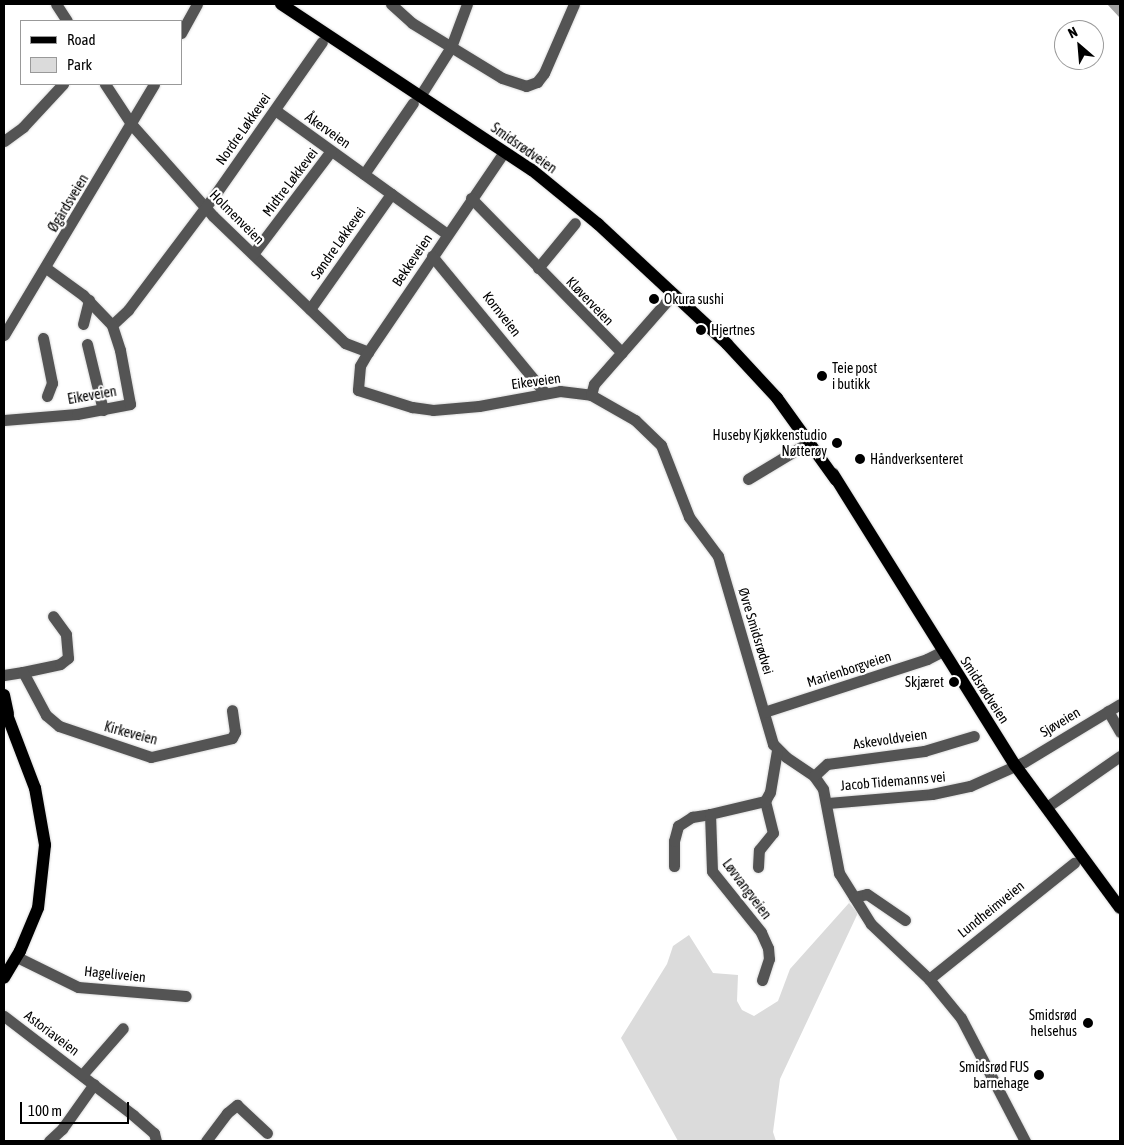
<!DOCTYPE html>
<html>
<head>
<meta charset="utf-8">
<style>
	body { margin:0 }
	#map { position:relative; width:1124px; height:1145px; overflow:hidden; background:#fff; font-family:"Asap Condensed",sans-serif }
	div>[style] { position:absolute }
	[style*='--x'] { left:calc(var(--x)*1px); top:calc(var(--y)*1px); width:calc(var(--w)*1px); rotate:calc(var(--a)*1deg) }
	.green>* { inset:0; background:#dbdbdb }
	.water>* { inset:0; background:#a2a2a2 }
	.roads { filter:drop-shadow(0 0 1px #dbdbdb) drop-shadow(0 0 1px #dbdbdb) }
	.minor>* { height:11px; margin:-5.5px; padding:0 5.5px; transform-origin:5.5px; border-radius:5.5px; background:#545454 }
	.major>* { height:12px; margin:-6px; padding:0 6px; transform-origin:6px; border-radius:6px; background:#000 }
	.dots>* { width:14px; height:14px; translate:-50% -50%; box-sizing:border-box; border:2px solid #fff; border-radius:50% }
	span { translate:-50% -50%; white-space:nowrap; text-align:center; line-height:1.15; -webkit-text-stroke:4.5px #fff; paint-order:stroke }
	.street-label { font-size:14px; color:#000 }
	.poi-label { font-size:14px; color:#000 }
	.left { translate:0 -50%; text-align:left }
	.right { translate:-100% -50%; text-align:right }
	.frame { position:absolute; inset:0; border:5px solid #000; pointer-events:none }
	.legend { position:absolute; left:20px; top:20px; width:162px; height:65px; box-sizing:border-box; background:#fff; border:1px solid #999; margin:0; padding:6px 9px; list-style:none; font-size:15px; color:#000 }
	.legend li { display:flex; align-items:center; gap:10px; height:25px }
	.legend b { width:25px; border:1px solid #999 }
	.north { position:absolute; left:1054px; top:20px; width:50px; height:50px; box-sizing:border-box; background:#fff; border:1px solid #999; border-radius:50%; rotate:333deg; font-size:14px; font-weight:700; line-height:20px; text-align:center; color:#000 }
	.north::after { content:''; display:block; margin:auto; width:18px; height:22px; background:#000; clip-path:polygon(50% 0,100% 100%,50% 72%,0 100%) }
	.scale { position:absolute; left:20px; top:1102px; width:109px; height:22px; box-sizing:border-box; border:2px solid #000; border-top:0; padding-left:6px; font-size:15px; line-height:18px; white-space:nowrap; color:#000; -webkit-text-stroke:4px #fff; paint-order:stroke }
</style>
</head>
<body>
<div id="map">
	<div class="green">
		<div style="clip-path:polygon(849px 903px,857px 912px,857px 915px,780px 1079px,773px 1132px,776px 1141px,678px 1141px,621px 1038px,667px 964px,673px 946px,689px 935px,713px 973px,738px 975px,737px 1001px,742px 1010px,754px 1016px,778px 1001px,790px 969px)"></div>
	</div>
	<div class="water">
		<div style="clip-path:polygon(1107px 4px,1120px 4px,1120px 18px)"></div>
	</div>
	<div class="roads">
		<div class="minor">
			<div style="--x:56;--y:4;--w:20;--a:57"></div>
			<div style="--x:391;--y:4;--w:28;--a:42"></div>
			<div style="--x:412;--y:23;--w:105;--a:31.4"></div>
			<div style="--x:502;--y:78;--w:25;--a:18"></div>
			<div style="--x:526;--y:86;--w:12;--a:-20"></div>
			<div style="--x:537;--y:82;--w:11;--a:-52"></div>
			<div style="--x:544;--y:73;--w:75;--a:-66.5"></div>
			<div style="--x:181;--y:33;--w:33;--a:-61"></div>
			<div style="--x:105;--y:84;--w:49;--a:56.6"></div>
			<div style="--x:132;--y:125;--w:122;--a:48.3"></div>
			<div style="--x:213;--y:216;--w:183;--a:43.9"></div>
			<div style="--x:345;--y:343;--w:25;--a:21"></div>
			<div style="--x:420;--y:96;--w:58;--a:-57.7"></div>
			<div style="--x:451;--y:47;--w:46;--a:-69.6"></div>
			<div style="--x:275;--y:110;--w:212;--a:35.8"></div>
			<div style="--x:4;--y:141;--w:24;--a:-36"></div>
			<div style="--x:23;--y:127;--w:59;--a:-47.1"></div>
			<div style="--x:504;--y:152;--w:242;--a:124.2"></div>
			<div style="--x:368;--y:352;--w:16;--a:120"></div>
			<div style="--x:360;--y:366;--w:24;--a:95"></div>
			<div style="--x:358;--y:390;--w:57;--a:17.5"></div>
			<div style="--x:412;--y:407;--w:21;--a:8"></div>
			<div style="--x:433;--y:410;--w:46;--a:-5"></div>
			<div style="--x:479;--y:406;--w:82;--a:-10.5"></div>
			<div style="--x:560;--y:391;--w:31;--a:7"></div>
			<div style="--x:591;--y:395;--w:11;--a:-75"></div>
			<div style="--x:594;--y:384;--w:120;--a:-48.7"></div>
			<div style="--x:364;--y:174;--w:86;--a:-55.4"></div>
			<div style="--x:471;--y:198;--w:216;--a:45.7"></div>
			<div style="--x:253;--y:254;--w:129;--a:-52.9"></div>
			<div style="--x:432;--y:256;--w:178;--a:50.5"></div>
			<div style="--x:538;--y:268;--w:58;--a:-50.6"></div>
			<div style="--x:310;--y:309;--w:141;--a:-54.8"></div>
			<div style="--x:83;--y:324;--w:25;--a:-76"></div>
			<div style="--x:112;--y:325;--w:22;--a:-43"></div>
			<div style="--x:128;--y:310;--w:143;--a:-53"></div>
			<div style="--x:214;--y:196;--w:188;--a:-55"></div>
			<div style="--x:4;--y:335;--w:292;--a:-59.1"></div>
			<div style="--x:43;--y:338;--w:46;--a:78.7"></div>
			<div style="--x:52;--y:383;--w:14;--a:111"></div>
			<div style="--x:87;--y:344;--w:68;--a:76.4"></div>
			<div style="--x:591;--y:395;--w:51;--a:29.6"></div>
			<div style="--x:635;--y:420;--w:36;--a:44"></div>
			<div style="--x:661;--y:445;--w:77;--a:68.7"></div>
			<div style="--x:689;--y:517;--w:49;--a:53.4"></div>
			<div style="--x:718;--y:556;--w:196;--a:73.7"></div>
			<div style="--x:773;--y:744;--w:18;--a:45"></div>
			<div style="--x:786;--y:757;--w:34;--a:34"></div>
			<div style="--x:814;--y:776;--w:16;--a:55"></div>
			<div style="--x:823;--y:789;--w:86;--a:79.2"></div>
			<div style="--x:839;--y:873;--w:60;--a:57.9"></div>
			<div style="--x:871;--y:924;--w:80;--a:43.5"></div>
			<div style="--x:929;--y:979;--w:50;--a:50.6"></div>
			<div style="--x:961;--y:1018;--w:139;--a:62.5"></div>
			<div style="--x:4;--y:420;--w:73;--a:-4.7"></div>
			<div style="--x:77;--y:414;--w:54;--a:-10.7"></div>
			<div style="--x:130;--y:404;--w:55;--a:-100.5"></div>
			<div style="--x:120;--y:350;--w:26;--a:-108"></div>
			<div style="--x:112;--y:325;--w:42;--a:-134"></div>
			<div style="--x:83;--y:295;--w:46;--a:-143.9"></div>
			<div style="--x:748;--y:479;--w:62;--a:-31.1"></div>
			<div style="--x:23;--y:672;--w:38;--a:-12"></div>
			<div style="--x:60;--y:664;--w:10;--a:-37"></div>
			<div style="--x:68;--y:658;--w:24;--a:-95"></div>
			<div style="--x:66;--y:634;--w:22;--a:-126"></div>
			<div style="--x:4;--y:675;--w:19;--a:-9"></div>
			<div style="--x:23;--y:672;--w:49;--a:61.9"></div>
			<div style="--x:46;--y:715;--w:17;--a:40"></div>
			<div style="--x:59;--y:726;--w:97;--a:18.6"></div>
			<div style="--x:151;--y:757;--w:83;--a:-13.2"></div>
			<div style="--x:232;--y:738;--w:7;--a:-63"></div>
			<div style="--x:235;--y:732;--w:22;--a:-98"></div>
			<div style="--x:1108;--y:711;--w:24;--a:60"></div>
			<div style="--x:764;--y:712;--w:171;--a:-18"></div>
			<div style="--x:927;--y:659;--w:18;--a:-27"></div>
			<div style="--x:814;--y:776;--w:18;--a:-43"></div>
			<div style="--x:827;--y:764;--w:98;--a:-7.6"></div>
			<div style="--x:924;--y:751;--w:52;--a:-16.7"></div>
			<div style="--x:828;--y:803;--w:104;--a:-4.9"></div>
			<div style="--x:932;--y:794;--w:39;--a:-12"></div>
			<div style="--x:970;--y:786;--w:59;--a:-24"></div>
			<div style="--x:1024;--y:762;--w:112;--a:-31.1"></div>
			<div style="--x:1051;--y:804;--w:84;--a:-34.8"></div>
			<div style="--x:674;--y:866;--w:25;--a:-90"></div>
			<div style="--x:674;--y:841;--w:16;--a:-75"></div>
			<div style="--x:678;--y:826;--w:17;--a:-33"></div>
			<div style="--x:692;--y:817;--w:18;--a:-9"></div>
			<div style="--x:758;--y:867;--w:17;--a:-87"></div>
			<div style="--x:759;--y:850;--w:22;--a:-51"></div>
			<div style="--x:773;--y:833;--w:33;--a:-104"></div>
			<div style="--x:854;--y:897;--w:13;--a:-13"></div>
			<div style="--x:867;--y:894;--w:46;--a:34.4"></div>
			<div style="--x:17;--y:957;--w:68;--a:26.2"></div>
			<div style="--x:78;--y:987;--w:108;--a:4.8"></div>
			<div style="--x:929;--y:979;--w:186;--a:-38.7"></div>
			<div style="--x:762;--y:980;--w:22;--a:-72"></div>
			<div style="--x:769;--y:959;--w:11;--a:-95"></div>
			<div style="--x:768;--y:948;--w:17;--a:-114"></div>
			<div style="--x:761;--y:932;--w:78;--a:-128.8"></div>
			<div style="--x:712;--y:871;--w:57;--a:-92"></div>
			<div style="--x:710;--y:814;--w:57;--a:-13.3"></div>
			<div style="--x:765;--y:801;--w:10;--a:-61"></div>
			<div style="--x:770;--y:792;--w:43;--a:-80.5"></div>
			<div style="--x:4;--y:1016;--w:163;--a:37.5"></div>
			<div style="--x:133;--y:1115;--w:28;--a:41"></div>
			<div style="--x:154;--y:1133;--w:8;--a:76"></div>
			<div style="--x:82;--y:1075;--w:62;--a:-48.9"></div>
			<div style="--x:49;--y:1141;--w:18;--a:-43"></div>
			<div style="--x:62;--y:1129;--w:55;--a:-54.6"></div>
			<div style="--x:206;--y:1141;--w:35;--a:-53"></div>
			<div style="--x:227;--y:1113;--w:13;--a:-39"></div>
			<div style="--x:237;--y:1105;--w:41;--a:43"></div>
		</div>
		<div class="major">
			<div style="--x:281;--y:4;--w:301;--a:33.5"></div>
			<div style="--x:532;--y:170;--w:85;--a:39.3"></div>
			<div style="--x:598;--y:224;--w:176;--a:42.9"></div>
			<div style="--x:727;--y:344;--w:74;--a:47.2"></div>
			<div style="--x:777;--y:398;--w:101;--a:54.3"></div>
			<div style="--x:833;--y:474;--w:343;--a:58"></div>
			<div style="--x:1015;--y:765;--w:177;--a:53.7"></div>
			<div style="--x:4;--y:695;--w:19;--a:78"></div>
			<div style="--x:4;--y:707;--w:87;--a:69.1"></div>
			<div style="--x:35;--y:788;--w:58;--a:80"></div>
			<div style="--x:45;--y:845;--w:63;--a:96.3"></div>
			<div style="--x:38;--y:908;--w:47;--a:112.7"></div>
			<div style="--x:20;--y:951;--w:31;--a:121"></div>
		</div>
	</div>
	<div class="dots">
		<div style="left:654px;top:299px;background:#000"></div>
		<div style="left:701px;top:330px;background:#000"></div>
		<div style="left:822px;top:376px;background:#000"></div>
		<div style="left:837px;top:443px;background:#000"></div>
		<div style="left:860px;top:459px;background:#000"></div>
		<div style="left:954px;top:682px;background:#000"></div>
		<div style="left:1088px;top:1023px;background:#000"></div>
		<div style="left:1039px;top:1075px;background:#000"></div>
	</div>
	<div class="street-label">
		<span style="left:243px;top:129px;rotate:-55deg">Nordre Løkkevei</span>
		<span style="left:328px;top:130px;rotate:35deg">Åkerveien</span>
		<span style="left:524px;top:148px;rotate:35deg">Smidsrødveien</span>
		<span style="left:290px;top:182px;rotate:-53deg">Midtre Løkkevei</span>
		<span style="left:68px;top:203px;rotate:-59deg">Øgårdsveien</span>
		<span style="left:237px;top:217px;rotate:45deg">Holmenveien</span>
		<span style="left:338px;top:243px;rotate:-55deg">Søndre Løkkevei</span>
		<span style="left:412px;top:260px;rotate:-56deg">Bekkeveien</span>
		<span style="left:590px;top:301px;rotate:46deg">Kløverveien</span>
		<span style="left:502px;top:314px;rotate:52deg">Kornveien</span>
		<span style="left:536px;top:381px;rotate:-8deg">Eikeveien</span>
		<span style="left:92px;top:395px;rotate:-10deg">Eikeveien</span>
		<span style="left:756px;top:631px;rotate:73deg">Øvre Smidsrødvei</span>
		<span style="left:849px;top:669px;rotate:-18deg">Marienborgveien</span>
		<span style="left:985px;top:690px;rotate:57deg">Smidsrødveien</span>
		<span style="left:1060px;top:722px;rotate:-31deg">Sjøveien</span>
		<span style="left:131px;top:733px;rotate:15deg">Kirkeveien</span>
		<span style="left:890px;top:739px;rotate:-8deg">Askevoldveien</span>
		<span style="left:893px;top:781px;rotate:-5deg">Jacob Tidemanns vei</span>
		<span style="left:747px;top:889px;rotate:53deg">Løvvangveien</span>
		<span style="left:991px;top:909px;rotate:-39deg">Lundheimveien</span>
		<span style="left:115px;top:974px;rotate:6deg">Hageliveien</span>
		<span style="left:52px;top:1033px;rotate:37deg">Astoriaveien</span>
	</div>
	<div class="poi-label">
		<span class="left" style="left:664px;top:299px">Okura sushi</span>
		<span class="left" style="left:711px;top:330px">Hjertnes</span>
		<span class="left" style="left:832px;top:376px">Teie post<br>i butikk</span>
		<span class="right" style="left:827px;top:443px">Huseby Kjøkkenstudio<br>Nøtterøy</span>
		<span class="left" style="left:870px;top:459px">Håndverksenteret</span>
		<span class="right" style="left:944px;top:682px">Skjæret</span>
		<span class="right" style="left:1077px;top:1023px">Smidsrød<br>helsehus</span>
		<span class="right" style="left:1029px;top:1075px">Smidsrød FUS<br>barnehage</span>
	</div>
	<div class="frame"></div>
	<ul class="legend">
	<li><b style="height:6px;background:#000"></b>Road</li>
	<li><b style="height:14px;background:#dbdbdb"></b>Park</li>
	</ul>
	<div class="north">N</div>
	<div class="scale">100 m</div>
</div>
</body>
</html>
